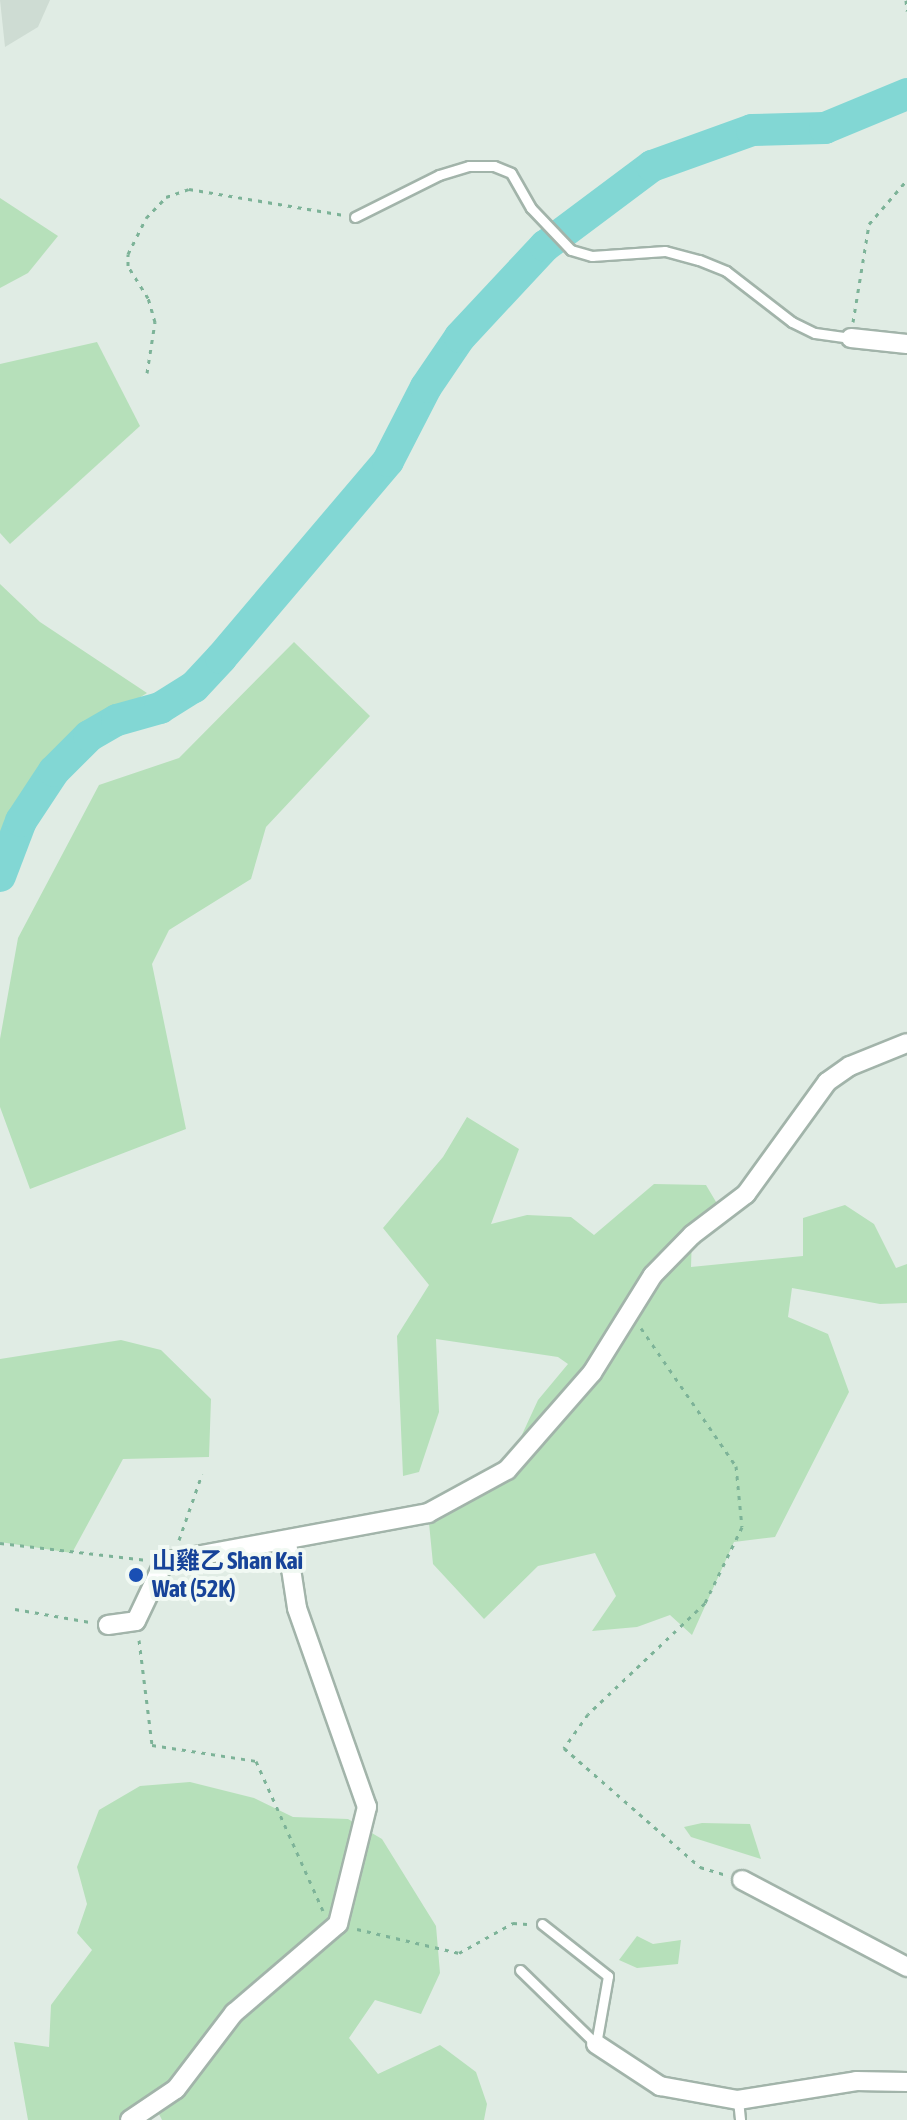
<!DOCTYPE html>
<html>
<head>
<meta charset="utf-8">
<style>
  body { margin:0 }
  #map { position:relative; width:907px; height:2120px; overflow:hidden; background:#e0ece4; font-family:"Asap Condensed","Noto Sans SC",sans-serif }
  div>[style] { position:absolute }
  .built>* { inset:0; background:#cedcd3 }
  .green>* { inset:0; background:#b6e0ba }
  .river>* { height:32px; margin:-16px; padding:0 16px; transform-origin:16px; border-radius:16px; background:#82d7d4 }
  .path>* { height:3px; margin-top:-1.5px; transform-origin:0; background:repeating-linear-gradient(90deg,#7db398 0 4px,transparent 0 10px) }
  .roads { filter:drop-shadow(2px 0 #a2b4aa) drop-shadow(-2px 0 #a2b4aa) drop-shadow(0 2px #a2b4aa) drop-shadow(0 -2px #a2b4aa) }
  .service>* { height:9px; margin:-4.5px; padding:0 4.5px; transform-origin:4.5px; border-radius:4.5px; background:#fff }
  .minor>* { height:18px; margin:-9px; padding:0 9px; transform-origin:9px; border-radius:9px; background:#fff }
  .dots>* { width:22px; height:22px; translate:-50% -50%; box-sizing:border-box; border:4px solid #f1f9f3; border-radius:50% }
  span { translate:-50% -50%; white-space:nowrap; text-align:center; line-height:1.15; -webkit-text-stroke:8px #f1f9f3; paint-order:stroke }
  .transit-label { font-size:24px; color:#164399; font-weight:700 }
  .left { translate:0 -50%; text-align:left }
</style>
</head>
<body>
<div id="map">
  <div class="built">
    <i style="clip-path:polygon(0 0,50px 0,38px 27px,5px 47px)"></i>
  </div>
  <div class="green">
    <i style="clip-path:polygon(0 198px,58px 236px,28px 273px,0 288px)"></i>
    <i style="clip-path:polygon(97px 342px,140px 426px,10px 544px,0 533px,0 364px)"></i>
    <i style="clip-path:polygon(0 584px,40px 622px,147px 693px,54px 751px,0 863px)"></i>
    <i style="clip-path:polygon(294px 642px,370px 716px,266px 827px,251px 879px,169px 930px,152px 964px,186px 1129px,30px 1189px,0 1107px,0 1039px,18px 938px,99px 785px,179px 758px)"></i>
    <i style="clip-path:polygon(467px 1117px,519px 1149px,491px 1224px,527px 1215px,571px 1217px,594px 1235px,654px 1184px,706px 1185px,722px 1212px,692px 1235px,691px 1267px,803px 1256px,803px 1218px,845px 1205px,874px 1224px,896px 1268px,907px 1264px,907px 1303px,880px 1304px,792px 1288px,788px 1317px,828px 1334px,849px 1392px,775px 1537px,734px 1542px,692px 1635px,670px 1615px,637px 1627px,592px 1631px,616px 1596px,595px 1553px,538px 1566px,484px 1619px,433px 1564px,428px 1513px,514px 1452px,538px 1400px,568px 1364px,558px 1357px,436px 1339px,439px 1412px,419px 1472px,403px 1476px,397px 1336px,429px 1285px,383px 1228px,443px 1157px)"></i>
    <i style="clip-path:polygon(121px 1340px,161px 1350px,211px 1399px,209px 1457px,123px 1459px,72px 1553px,0 1542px,0 1359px)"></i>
    <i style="clip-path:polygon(190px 1782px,254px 1798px,293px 1817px,348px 1819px,382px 1839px,436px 1926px,440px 1973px,421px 2014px,375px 2000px,349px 2038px,378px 2074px,440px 2045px,476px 2072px,487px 2104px,484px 2120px,162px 2120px,158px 2112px,144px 2120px,28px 2120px,14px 2042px,49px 2047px,51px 2005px,92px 1950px,77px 1933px,87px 1904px,77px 1867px,99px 1810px,140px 1786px)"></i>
    <i style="clip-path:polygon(702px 1823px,750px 1824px,761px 1859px,691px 1837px,684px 1827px)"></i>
    <i style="clip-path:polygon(637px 1936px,653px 1944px,681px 1940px,678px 1964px,637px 1968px,619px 1960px)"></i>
  </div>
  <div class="river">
    <i style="left:0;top:876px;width:59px;rotate:-69.1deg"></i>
    <i style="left:21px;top:821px;width:60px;rotate:-56.6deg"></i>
    <i style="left:54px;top:771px;width:49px;rotate:-45deg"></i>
    <i style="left:89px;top:736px;width:32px;rotate:-30deg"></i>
    <i style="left:117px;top:720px;width:45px;rotate:-15.6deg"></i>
    <i style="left:160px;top:708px;width:40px;rotate:-32deg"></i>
    <i style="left:194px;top:687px;width:40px;rotate:-47deg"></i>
    <i style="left:221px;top:658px;width:258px;rotate:-49.7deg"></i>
    <i style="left:388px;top:461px;width:83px;rotate:-62.8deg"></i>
    <i style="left:426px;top:387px;width:60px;rotate:-55.8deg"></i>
    <i style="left:460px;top:337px;width:125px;rotate:-47deg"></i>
    <i style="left:545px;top:246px;width:134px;rotate:-36.8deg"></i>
    <i style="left:652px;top:166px;width:106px;rotate:-19.8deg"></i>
    <i style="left:752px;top:130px;width:73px;rotate:-1.6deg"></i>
    <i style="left:825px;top:128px;width:89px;rotate:-22.5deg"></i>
  </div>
  <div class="path">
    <i style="left:906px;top:0;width:11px;rotate:85deg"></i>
    <i style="left:853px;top:322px;width:99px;rotate:-80.7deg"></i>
    <i style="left:869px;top:224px;width:58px;rotate:-49.2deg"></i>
    <i style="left:147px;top:373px;width:52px;rotate:-81.1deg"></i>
    <i style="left:155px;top:322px;width:25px;rotate:-106deg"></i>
    <i style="left:148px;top:298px;width:38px;rotate:-122deg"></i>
    <i style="left:128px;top:266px;width:12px;rotate:-90deg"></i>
    <i style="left:128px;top:254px;width:40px;rotate:-63.4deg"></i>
    <i style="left:146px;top:218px;width:29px;rotate:-46deg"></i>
    <i style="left:166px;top:197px;width:24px;rotate:-19deg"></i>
    <i style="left:189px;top:189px;width:157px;rotate:9.5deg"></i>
    <i style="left:641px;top:1328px;width:168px;rotate:55.5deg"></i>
    <i style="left:736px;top:1466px;width:61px;rotate:84.4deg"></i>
    <i style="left:742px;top:1527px;width:85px;rotate:116deg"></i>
    <i style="left:705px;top:1603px;width:161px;rotate:136.5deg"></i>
    <i style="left:588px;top:1714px;width:42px;rotate:125.2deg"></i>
    <i style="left:564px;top:1748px;width:181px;rotate:41.2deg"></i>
    <i style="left:700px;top:1867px;width:28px;rotate:17deg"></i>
    <i style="left:179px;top:1540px;width:70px;rotate:-70.8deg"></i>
    <i style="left:0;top:1543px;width:148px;rotate:6.6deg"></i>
    <i style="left:15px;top:1609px;width:76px;rotate:9.8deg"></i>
    <i style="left:139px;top:1640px;width:106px;rotate:82.9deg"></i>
    <i style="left:152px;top:1745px;width:105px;rotate:8.7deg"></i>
    <i style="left:256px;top:1761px;width:164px;rotate:65.9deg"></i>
    <i style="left:357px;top:1929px;width:105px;rotate:13.2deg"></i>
    <i style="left:459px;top:1953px;width:62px;rotate:-29.1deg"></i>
    <i style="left:513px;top:1923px;width:14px;rotate:4deg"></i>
  </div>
  <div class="roads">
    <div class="service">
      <i style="left:355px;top:217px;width:94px;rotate:-26.6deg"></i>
      <i style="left:439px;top:175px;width:31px;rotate:-17deg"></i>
      <i style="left:469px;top:166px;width:25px"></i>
      <i style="left:494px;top:166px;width:18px;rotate:22deg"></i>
      <i style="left:511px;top:173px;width:40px;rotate:60.3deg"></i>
      <i style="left:531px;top:208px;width:58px;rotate:46.4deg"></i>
      <i style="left:571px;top:250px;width:22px;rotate:16deg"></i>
      <i style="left:592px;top:256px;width:73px;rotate:-3.9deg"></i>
      <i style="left:665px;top:251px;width:35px;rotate:15deg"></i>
      <i style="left:699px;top:260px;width:29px;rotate:22deg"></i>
      <i style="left:726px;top:271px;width:83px;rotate:37.7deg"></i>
      <i style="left:792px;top:322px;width:25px;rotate:26deg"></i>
      <i style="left:815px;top:333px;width:36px;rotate:8deg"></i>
      <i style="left:542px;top:1924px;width:84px;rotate:38.2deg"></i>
      <i style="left:608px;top:1976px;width:69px;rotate:100deg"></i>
      <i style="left:520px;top:1970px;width:106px;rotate:44.2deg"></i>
      <i style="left:738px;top:2100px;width:20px;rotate:84deg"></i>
    </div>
    <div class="minor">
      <i style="left:851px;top:338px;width:56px;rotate:6.1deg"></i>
      <i style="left:108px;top:1625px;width:28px;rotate:-8deg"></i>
      <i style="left:136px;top:1621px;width:65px;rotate:-64.6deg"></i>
      <i style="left:164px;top:1562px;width:269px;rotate:-10.5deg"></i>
      <i style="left:428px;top:1513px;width:90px;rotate:-28.6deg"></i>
      <i style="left:507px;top:1470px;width:129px;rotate:-48.8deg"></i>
      <i style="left:592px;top:1373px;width:115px;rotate:-58.1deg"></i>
      <i style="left:653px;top:1275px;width:56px;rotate:-45.7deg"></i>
      <i style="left:692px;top:1235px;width:68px;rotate:-37.2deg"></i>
      <i style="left:746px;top:1194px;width:138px;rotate:-54.1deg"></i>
      <i style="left:827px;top:1082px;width:28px;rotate:-35deg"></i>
      <i style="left:850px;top:1066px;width:61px;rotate:-22deg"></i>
      <i style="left:742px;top:1880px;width:187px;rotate:27.8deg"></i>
      <i style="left:596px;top:2044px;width:77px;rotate:33.3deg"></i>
      <i style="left:660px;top:2086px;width:79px;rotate:10.2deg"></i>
      <i style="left:738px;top:2100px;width:120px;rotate:-9.1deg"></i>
      <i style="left:856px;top:2081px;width:51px;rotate:1.1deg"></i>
      <i style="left:130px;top:2120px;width:55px;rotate:-34deg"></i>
      <i style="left:176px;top:2089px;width:96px;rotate:-52.7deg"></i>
      <i style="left:234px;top:2013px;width:137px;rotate:-40.6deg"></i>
      <i style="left:338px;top:1924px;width:121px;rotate:-76.1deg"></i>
      <i style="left:367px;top:1807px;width:211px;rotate:-109.4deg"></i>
      <i style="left:297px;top:1608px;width:66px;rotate:-98.7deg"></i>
    </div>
  </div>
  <div class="dots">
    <i style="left:136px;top:1575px;background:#1a4fb4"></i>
  </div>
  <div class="transit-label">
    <span class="left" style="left:152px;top:1575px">山雞乙 Shan Kai<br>Wat (52K)</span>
  </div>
</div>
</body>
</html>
